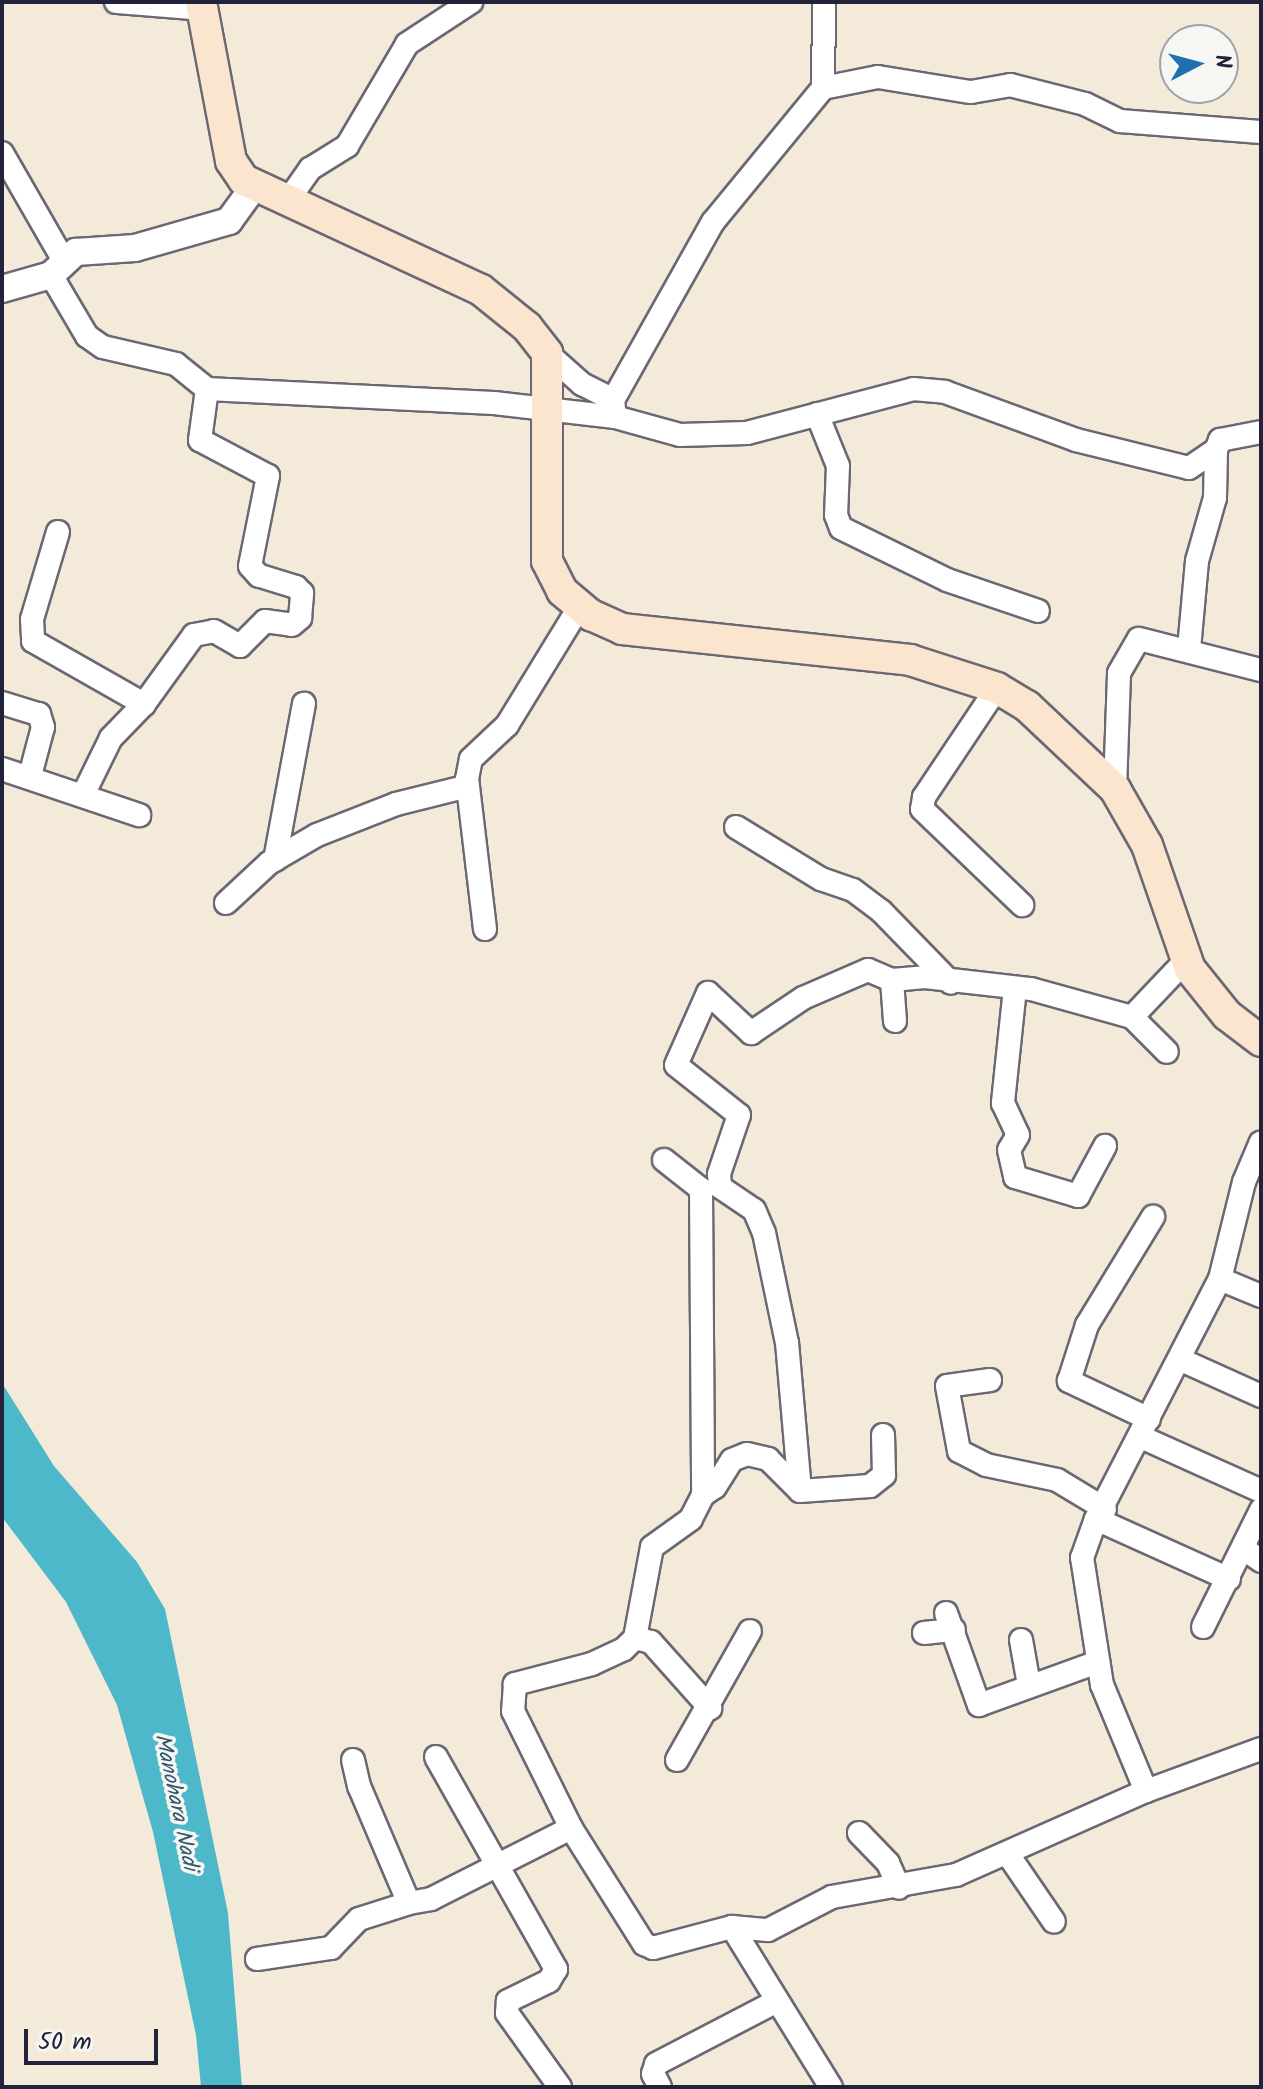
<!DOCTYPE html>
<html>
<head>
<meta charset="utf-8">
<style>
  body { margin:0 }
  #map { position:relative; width:1263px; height:2089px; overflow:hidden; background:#f3eada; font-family:Kalam,sans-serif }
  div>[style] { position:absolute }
  .water>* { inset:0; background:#4db8ca }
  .roads { filter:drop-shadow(2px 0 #6b6873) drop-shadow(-2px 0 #6b6873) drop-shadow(0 2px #6b6873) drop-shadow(0 -2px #6b6873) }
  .minor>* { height:22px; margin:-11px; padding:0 11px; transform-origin:11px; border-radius:11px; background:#fff }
  .tertiary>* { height:26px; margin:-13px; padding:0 13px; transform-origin:13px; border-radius:13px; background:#fff }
  .secondary>* { height:30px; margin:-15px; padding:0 15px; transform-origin:15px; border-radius:15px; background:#fce5cf }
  span { translate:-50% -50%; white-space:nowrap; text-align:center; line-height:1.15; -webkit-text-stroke:7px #f6f6f2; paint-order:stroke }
  .water-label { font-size:22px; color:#31566d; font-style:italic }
  .frame { position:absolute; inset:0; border:4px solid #22223b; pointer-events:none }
  .north { position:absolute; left:1159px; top:24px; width:80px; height:80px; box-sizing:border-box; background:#f6f6f2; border:2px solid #a1a1a9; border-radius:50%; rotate:84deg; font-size:22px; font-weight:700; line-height:32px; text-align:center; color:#22223b }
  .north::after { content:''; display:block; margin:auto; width:28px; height:36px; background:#1f6fb2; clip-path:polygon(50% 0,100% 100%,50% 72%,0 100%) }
  .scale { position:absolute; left:24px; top:2029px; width:134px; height:36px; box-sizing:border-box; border:4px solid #22223b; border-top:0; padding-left:10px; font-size:24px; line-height:28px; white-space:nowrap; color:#22223b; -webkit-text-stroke:6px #f6f6f2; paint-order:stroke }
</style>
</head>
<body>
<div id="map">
  <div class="water">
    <i style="clip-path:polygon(2px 1383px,54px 1466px,137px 1562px,165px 1609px,228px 1913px,242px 2087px,201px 2087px,196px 2035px,153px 1832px,117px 1705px,66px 1602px,2px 1517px)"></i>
  </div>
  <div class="roads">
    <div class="minor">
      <i style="left:116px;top:2px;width:87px;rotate:4.6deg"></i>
      <i style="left:823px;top:88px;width:86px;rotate:-89.3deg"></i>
      <i style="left:2px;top:153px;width:125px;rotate:60.1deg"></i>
      <i style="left:289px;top:199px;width:37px;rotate:-55deg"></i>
      <i style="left:310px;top:169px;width:44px;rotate:-31.9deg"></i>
      <i style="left:347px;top:146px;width:118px;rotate:-59.5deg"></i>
      <i style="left:407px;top:44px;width:77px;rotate:-33.3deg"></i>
      <i style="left:51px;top:275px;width:71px;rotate:59.5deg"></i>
      <i style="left:87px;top:336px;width:19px;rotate:35deg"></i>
      <i style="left:103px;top:347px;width:75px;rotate:13.1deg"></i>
      <i style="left:176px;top:364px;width:40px;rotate:39deg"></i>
      <i style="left:207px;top:389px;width:287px;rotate:2.8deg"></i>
      <i style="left:494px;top:403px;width:122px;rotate:6.6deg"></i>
      <i style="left:547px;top:353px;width:47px;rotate:41.5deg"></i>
      <i style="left:582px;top:384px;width:35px;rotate:27deg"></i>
      <i style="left:613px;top:400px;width:17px;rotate:83deg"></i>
      <i style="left:615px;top:417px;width:67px;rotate:15.5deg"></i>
      <i style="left:680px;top:435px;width:67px;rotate:-1.7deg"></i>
      <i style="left:747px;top:433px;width:172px;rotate:-14.8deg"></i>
      <i style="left:913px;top:389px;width:32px;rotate:5deg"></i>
      <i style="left:945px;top:392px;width:140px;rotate:20.1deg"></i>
      <i style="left:1076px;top:440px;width:116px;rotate:13.9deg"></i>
      <i style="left:1189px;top:468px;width:32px;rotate:-34deg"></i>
      <i style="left:1216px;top:450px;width:11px;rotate:-68deg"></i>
      <i style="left:1220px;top:440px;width:42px;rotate:-11deg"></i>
      <i style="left:613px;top:400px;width:204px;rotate:-60.7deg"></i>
      <i style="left:713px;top:222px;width:173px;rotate:-50.6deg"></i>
      <i style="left:823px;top:88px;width:56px;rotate:-11.3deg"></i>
      <i style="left:878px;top:77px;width:94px;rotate:9.2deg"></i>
      <i style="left:971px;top:92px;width:40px;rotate:-10deg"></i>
      <i style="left:1010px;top:85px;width:77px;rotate:14.2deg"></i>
      <i style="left:1085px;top:104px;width:39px;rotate:26deg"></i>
      <i style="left:1120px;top:121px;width:141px;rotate:4.5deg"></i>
      <i style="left:817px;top:414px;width:56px;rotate:68deg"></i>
      <i style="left:838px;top:466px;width:49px;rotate:92.3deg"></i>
      <i style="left:836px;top:515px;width:14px;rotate:69deg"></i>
      <i style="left:841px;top:528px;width:118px;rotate:26.1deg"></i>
      <i style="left:947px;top:580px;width:96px;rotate:18.8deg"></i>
      <i style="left:58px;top:532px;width:91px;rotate:106.6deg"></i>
      <i style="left:32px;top:619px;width:22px;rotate:87deg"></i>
      <i style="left:33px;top:641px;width:128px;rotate:29.6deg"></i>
      <i style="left:1189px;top:649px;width:88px;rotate:-84.8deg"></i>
      <i style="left:1197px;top:561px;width:66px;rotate:-74.1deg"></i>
      <i style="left:1215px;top:498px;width:48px;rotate:-88.8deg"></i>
      <i style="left:997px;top:688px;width:131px;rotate:123.8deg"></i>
      <i style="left:924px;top:797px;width:12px;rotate:99deg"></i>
      <i style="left:922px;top:809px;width:139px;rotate:43.8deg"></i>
      <i style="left:2px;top:703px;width:39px;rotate:17deg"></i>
      <i style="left:39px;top:714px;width:14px;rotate:73deg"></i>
      <i style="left:43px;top:727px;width:51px;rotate:104.9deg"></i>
      <i style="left:2px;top:769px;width:145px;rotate:18.6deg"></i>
      <i style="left:1115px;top:789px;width:116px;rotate:-88deg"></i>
      <i style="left:1119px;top:673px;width:39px;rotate:-60deg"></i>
      <i style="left:1139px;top:639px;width:126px;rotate:14.3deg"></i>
      <i style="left:84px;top:793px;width:61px;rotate:-63.9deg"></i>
      <i style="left:111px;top:738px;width:47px;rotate:-45.9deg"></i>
      <i style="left:144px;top:704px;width:85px;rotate:-54.1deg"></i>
      <i style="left:194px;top:635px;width:20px;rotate:-11deg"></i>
      <i style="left:214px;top:631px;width:30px;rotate:30deg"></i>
      <i style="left:240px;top:646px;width:35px;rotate:-45deg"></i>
      <i style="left:265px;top:621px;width:27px;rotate:8deg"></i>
      <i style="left:292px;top:625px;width:11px;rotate:-41deg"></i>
      <i style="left:300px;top:618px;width:25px;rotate:-85deg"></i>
      <i style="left:302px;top:593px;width:8px;rotate:-135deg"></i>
      <i style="left:296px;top:587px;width:39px;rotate:-163deg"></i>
      <i style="left:259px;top:576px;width:13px;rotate:-132deg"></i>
      <i style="left:250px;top:566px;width:92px;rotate:-78.7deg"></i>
      <i style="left:268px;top:476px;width:77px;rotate:-152.1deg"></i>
      <i style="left:200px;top:440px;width:51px;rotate:-82.2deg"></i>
      <i style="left:736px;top:827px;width:100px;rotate:31.5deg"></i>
      <i style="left:821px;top:879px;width:34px;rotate:19deg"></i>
      <i style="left:853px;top:890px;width:35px;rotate:37deg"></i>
      <i style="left:881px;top:911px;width:100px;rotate:45.8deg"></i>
      <i style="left:275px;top:860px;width:159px;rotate:-79.5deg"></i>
      <i style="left:226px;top:903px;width:59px;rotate:-42.9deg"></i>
      <i style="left:269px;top:863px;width:56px;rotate:-30.3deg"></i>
      <i style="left:317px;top:835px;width:85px;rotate:-21.4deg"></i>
      <i style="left:396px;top:804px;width:74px;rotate:-14deg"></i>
      <i style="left:485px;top:929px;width:151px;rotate:-96.8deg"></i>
      <i style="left:467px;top:779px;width:20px;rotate:-79deg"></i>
      <i style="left:471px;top:759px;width:50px;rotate:-43.4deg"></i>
      <i style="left:507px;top:725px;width:140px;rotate:-58.5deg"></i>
      <i style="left:1015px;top:988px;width:116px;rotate:96deg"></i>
      <i style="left:1003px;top:1103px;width:35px;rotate:65deg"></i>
      <i style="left:1018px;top:1135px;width:17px;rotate:121deg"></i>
      <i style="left:1009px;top:1150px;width:28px;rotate:77deg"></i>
      <i style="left:1015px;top:1177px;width:66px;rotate:16.8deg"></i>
      <i style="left:1078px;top:1196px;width:57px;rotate:-61.6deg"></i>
      <i style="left:1132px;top:1017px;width:80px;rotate:-46.5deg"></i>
      <i style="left:895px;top:1021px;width:41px;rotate:-94.2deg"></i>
      <i style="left:892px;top:980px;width:33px;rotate:-5deg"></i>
      <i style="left:925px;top:977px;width:107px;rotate:6.5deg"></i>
      <i style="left:1031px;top:989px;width:105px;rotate:15.5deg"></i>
      <i style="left:1132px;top:1017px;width:49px;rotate:45deg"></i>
      <i style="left:664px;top:1160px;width:47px;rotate:38.1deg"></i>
      <i style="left:701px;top:1189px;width:306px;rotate:89.6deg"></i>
      <i style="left:703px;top:1495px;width:14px;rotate:-34deg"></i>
      <i style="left:715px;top:1487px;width:32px;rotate:-58deg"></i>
      <i style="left:732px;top:1460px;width:16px;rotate:-22deg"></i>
      <i style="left:747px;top:1454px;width:22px;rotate:13deg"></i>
      <i style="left:768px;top:1459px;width:45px;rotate:45deg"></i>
      <i style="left:800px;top:1491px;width:149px;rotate:-95deg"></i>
      <i style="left:787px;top:1343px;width:112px;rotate:-101.8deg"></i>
      <i style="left:764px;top:1233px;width:25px;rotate:-113deg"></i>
      <i style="left:754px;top:1210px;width:41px;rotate:-145.9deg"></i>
      <i style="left:720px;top:1187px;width:13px;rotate:-94deg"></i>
      <i style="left:719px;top:1174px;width:62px;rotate:-71.3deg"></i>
      <i style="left:739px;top:1115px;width:80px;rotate:-141.6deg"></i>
      <i style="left:676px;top:1065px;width:79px;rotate:-66deg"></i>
      <i style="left:708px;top:993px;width:59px;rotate:42.9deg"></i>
      <i style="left:751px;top:1033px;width:63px;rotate:-33.9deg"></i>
      <i style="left:803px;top:998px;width:71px;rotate:-23.3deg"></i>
      <i style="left:868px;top:970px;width:26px;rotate:23deg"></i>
      <i style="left:1220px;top:1279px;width:44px;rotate:22.5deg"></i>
      <i style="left:1179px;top:1359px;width:90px;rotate:24.3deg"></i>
      <i style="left:990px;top:1380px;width:43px;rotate:172.1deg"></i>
      <i style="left:947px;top:1386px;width:66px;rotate:79.5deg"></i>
      <i style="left:959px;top:1451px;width:30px;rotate:27deg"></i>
      <i style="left:986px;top:1465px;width:73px;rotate:11.9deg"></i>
      <i style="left:1057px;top:1480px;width:56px;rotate:31.1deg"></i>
      <i style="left:1149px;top:1419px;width:89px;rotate:-154.6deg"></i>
      <i style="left:1069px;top:1381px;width:59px;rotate:-72.2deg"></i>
      <i style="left:1087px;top:1325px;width:127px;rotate:-58.6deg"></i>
      <i style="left:1141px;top:1437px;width:132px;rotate:24.2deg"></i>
      <i style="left:800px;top:1491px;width:70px;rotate:-4.1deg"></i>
      <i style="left:870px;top:1486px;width:18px;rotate:-38deg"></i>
      <i style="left:884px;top:1475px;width:40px;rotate:-91.4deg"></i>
      <i style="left:703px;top:1495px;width:27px;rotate:117deg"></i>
      <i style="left:691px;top:1519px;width:48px;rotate:144.3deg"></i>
      <i style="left:652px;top:1547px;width:93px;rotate:100.6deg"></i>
      <i style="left:635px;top:1638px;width:16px;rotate:135deg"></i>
      <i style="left:624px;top:1649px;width:35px;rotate:155deg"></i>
      <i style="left:592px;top:1664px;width:80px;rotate:165.4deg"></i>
      <i style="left:515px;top:1684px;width:27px;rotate:94deg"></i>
      <i style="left:513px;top:1711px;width:131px;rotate:63.6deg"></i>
      <i style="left:571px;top:1828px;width:137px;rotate:57.8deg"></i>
      <i style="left:644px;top:1944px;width:10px;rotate:24deg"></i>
      <i style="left:653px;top:1948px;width:82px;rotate:-14.9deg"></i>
      <i style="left:732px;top:1927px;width:36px;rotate:5deg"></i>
      <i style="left:768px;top:1930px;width:72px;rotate:-27.3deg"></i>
      <i style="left:832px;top:1897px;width:126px;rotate:-10.1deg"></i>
      <i style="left:956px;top:1875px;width:208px;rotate:-23.9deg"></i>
      <i style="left:1146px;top:1791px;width:122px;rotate:-20.1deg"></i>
      <i style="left:1096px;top:1519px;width:146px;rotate:24.3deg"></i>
      <i style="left:1244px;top:1549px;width:21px;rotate:35deg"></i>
      <i style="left:946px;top:1613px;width:98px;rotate:70.3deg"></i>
      <i style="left:979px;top:1705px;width:127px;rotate:-19.9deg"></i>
      <i style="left:1203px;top:1627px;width:131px;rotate:-63.6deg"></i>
      <i style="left:924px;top:1633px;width:30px;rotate:-6deg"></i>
      <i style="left:635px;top:1638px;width:16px;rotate:14deg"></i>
      <i style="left:651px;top:1642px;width:89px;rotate:48.2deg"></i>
      <i style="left:1021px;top:1640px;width:46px;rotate:79.9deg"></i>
      <i style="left:436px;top:1757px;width:244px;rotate:60.5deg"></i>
      <i style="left:556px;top:1969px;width:14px;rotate:120deg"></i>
      <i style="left:549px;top:1981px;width:46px;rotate:154deg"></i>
      <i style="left:508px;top:2001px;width:12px;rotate:95deg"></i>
      <i style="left:507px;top:2013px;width:91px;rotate:54.4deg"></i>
      <i style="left:353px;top:1760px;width:27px;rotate:77deg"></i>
      <i style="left:359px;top:1786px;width:127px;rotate:66.9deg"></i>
      <i style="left:409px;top:1903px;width:22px;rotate:-10deg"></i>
      <i style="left:431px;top:1899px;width:157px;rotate:-26.9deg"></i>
      <i style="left:677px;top:1760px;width:148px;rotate:-60.5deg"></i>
      <i style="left:1146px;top:1791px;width:115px;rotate:-112.5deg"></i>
      <i style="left:1102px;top:1685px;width:129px;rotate:-98.9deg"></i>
      <i style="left:1082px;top:1558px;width:41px;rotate:-70.3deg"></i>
      <i style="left:1096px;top:1519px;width:270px;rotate:-62.7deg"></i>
      <i style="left:1220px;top:1279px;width:100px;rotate:-76.1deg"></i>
      <i style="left:1244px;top:1182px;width:43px;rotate:-67deg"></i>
      <i style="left:859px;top:1833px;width:42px;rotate:46deg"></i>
      <i style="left:888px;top:1863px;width:27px;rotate:66deg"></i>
      <i style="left:1007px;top:1853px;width:83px;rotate:55.7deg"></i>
      <i style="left:732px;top:1927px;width:188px;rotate:58.3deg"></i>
      <i style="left:257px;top:1959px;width:75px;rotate:-8.5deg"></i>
      <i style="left:331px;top:1948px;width:40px;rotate:-46deg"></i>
      <i style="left:359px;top:1919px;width:52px;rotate:-17.7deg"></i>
      <i style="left:660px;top:2087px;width:15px;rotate:-118deg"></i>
      <i style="left:653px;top:2074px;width:10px;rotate:-73deg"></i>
      <i style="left:656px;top:2064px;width:136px;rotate:-27.5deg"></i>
    </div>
    <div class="tertiary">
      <i style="left:2px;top:289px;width:51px;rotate:-15.9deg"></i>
      <i style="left:51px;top:275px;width:34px;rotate:-43deg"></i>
      <i style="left:76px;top:252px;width:59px;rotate:-3.9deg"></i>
      <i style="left:135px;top:248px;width:98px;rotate:-16deg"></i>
      <i style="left:229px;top:221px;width:41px;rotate:-54deg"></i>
    </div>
    <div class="secondary">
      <i style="left:201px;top:2px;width:162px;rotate:79.3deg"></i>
      <i style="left:231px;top:161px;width:23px;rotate:56deg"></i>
      <i style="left:244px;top:180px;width:261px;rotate:24.9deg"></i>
      <i style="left:481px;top:290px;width:59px;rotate:38.8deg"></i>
      <i style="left:527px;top:327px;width:33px;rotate:52deg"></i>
      <i style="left:547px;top:353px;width:208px;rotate:90deg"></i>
      <i style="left:547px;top:561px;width:34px;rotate:63deg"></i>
      <i style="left:562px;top:591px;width:38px;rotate:40deg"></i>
      <i style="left:591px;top:615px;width:34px;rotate:24deg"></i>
      <i style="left:622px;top:629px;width:290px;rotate:6.1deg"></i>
      <i style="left:910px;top:660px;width:91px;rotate:17.8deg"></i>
      <i style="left:997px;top:688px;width:35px;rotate:31deg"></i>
      <i style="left:1027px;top:706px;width:121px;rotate:43.3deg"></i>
      <i style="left:1115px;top:789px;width:64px;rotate:60.3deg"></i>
      <i style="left:1147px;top:845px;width:131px;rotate:70.9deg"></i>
      <i style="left:1190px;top:969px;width:59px;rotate:51.2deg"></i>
      <i style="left:1227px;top:1015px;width:43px;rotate:37.4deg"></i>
    </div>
  </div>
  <div class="water-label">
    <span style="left:175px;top:1802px;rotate:78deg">Manohara Nadi</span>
  </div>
  <div class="frame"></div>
  <div class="north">N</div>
  <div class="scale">50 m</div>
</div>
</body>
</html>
